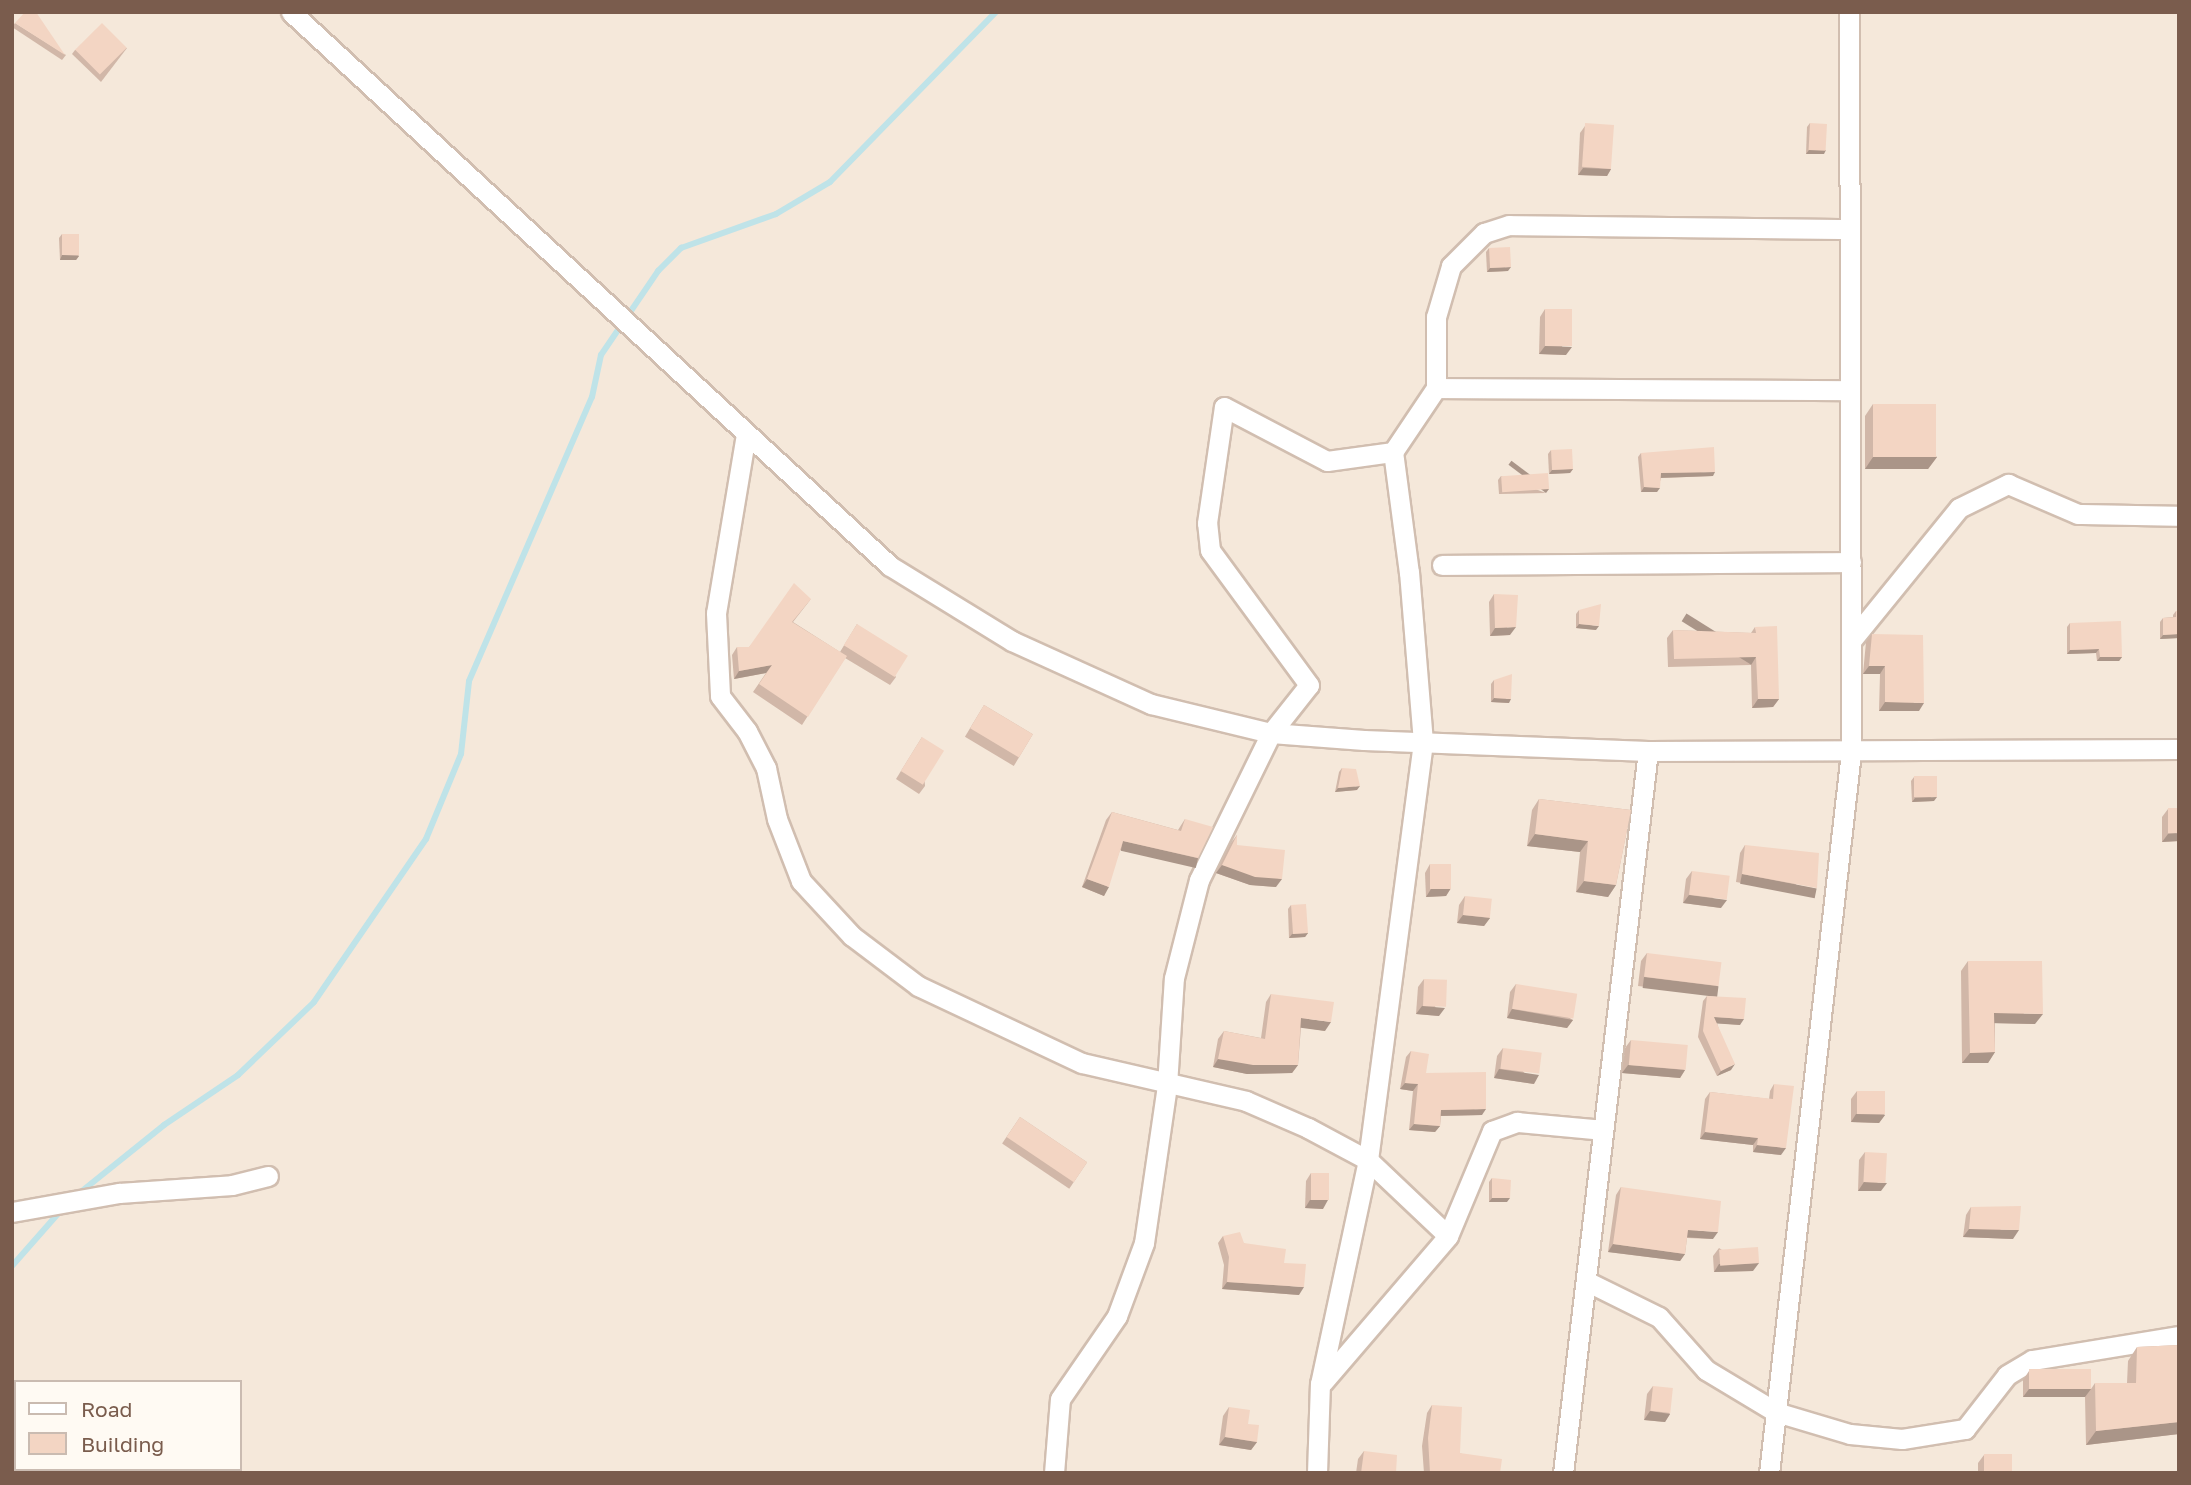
<!DOCTYPE html>
<html>
<head>
<meta charset="utf-8">
<style>
  body { margin:0 }
  #map { position:relative; width:2191px; height:1485px; overflow:hidden; background:#fdf6ec; font-family:"Golos Text",sans-serif }
  div>[style] { position:absolute }
  .residential>* { inset:0; background:#f5e8da }
  .stream>* { height:6px; margin:-3px; padding:0 3px; transform-origin:3px; border-radius:3px; background:#bfe3e8 }
  .roads { filter:drop-shadow(2px 0 #d1beb0) drop-shadow(-2px 0 #d1beb0) drop-shadow(0 2px #d1beb0) drop-shadow(0 -2px #d1beb0) }
  .street>* { height:19px; margin:-9.5px; padding:0 9.5px; transform-origin:9.5px; border-radius:9.5px; background:#fff }
  .wall>* { inset:0; background:#d1b7a8; transform-origin:0 0 }
  .shaded-wall>* { inset:0; background:#aa9588; transform-origin:0 0 }
  .building>* { inset:0; background:#f3d5c3; transform-origin:0 0 }
  span { translate:-50% -50%; white-space:nowrap; text-align:center; line-height:1.15; -webkit-text-stroke:6px #fffaf3; paint-order:stroke }
  .frame { position:absolute; inset:0; border:14px solid #7a5c4d; pointer-events:none }
  .legend { position:absolute; left:14px; top:1380px; width:228px; height:91px; box-sizing:border-box; background:#fffaf3; border:2px solid #cabbb1; margin:0; padding:9px 12px; list-style:none; font-size:21px; color:#7a5c4d }
  .legend li { display:flex; align-items:center; gap:14px; height:35px }
  .legend b { width:35px; border:2px solid #cabbb1 }
</style>
</head>
<body>
<div id="map">
  <div class="residential">
    <i style="clip-path:polygon(evenodd,12px 12px,2179px 12px,2179px 1473px,12px 1473px,12px 12px,16px 1382px,240px 1382px,240px 1469px,16px 1469px,16px 1382px)"></i>
  </div>
  <div class="stream">
    <i style="left:77px;top:1195px;width:112px;rotate:-38.8deg"></i>
    <i style="left:164px;top:1125px;width:89px;rotate:-34deg"></i>
    <i style="left:238px;top:1075px;width:105px;rotate:-43.8deg"></i>
    <i style="left:314px;top:1002px;width:198px;rotate:-55.5deg"></i>
    <i style="left:426px;top:839px;width:92px;rotate:-67.6deg"></i>
    <i style="left:461px;top:754px;width:73px;rotate:-83.7deg"></i>
    <i style="left:469px;top:681px;width:309px;rotate:-66.6deg"></i>
    <i style="left:592px;top:397px;width:43px;rotate:-77.9deg"></i>
    <i style="left:601px;top:355px;width:102px;rotate:-55.8deg"></i>
    <i style="left:658px;top:271px;width:33px;rotate:-45deg"></i>
    <i style="left:681px;top:248px;width:101px;rotate:-19.7deg"></i>
    <i style="left:776px;top:214px;width:63px;rotate:-30.7deg"></i>
    <i style="left:830px;top:182px;width:238px;rotate:-45.7deg"></i>
    <i style="left:12px;top:1266px;width:76px;rotate:-48.7deg"></i>
  </div>
  <div class="roads">
    <div class="street">
      <i style="left:291px;top:12px;width:816px;rotate:42.76deg"></i>
      <i style="left:890px;top:566px;width:143px;rotate:31.6deg"></i>
      <i style="left:1012px;top:641px;width:153px;rotate:24.4deg"></i>
      <i style="left:1151px;top:704px;width:123px;rotate:13.6deg"></i>
      <i style="left:1271px;top:733px;width:93px;rotate:4.3deg"></i>
      <i style="left:1364px;top:740px;width:284px;rotate:2.2deg"></i>
      <i style="left:1648px;top:751px;width:531px;rotate:-0.22deg"></i>
      <i style="left:1436px;top:388px;width:414px;rotate:0.3deg"></i>
      <i style="left:746px;top:434px;width:181px;rotate:99.5deg"></i>
      <i style="left:716px;top:613px;width:83px;rotate:87.2deg"></i>
      <i style="left:720px;top:696px;width:44px;rotate:52.4deg"></i>
      <i style="left:747px;top:731px;width:42px;rotate:62.8deg"></i>
      <i style="left:766px;top:768px;width:52px;rotate:77.8deg"></i>
      <i style="left:777px;top:819px;width:66px;rotate:68.8deg"></i>
      <i style="left:801px;top:881px;width:75px;rotate:47.2deg"></i>
      <i style="left:852px;top:936px;width:83px;rotate:37.1deg"></i>
      <i style="left:918px;top:986px;width:181px;rotate:25.2deg"></i>
      <i style="left:1082px;top:1063px;width:168px;rotate:13deg"></i>
      <i style="left:1246px;top:1101px;width:68px;rotate:23.5deg"></i>
      <i style="left:1308px;top:1128px;width:68px;rotate:28.1deg"></i>
      <i style="left:1368px;top:1160px;width:110px;rotate:43.5deg"></i>
      <i style="left:1442px;top:565px;width:409px;rotate:-0.4deg"></i>
      <i style="left:1851px;top:641px;width:171px;rotate:-50.9deg"></i>
      <i style="left:1959px;top:508px;width:55px;rotate:-26.1deg"></i>
      <i style="left:2008px;top:484px;width:76px;rotate:23.2deg"></i>
      <i style="left:2078px;top:514px;width:101px;rotate:1.1deg"></i>
      <i style="left:12px;top:1212px;width:109px;rotate:-10.1deg"></i>
      <i style="left:119px;top:1193px;width:113px;rotate:-4deg"></i>
      <i style="left:232px;top:1185px;width:37px;rotate:-14deg"></i>
      <i style="left:1586px;top:1281px;width:81px;rotate:26.3deg"></i>
      <i style="left:1659px;top:1317px;width:71px;rotate:48.4deg"></i>
      <i style="left:1706px;top:1370px;width:82px;rotate:31deg"></i>
      <i style="left:1776px;top:1412px;width:77px;rotate:16.6deg"></i>
      <i style="left:1850px;top:1434px;width:52px;rotate:5.5deg"></i>
      <i style="left:1902px;top:1439px;width:64px;rotate:-9deg"></i>
      <i style="left:1965px;top:1429px;width:68px;rotate:-52.1deg"></i>
      <i style="left:2007px;top:1375px;width:29px;rotate:-31deg"></i>
      <i style="left:2032px;top:1360px;width:149px;rotate:-9.3deg"></i>
      <i style="left:1323px;top:1382px;width:192px;rotate:-49.4deg"></i>
      <i style="left:1448px;top:1236px;width:114px;rotate:-67.3deg"></i>
      <i style="left:1492px;top:1131px;width:27px;rotate:-20deg"></i>
      <i style="left:1517px;top:1122px;width:86px;rotate:5.3deg"></i>
      <i style="left:1054px;top:1473px;width:74px;rotate:-85.4deg"></i>
      <i style="left:1060px;top:1399px;width:101px;rotate:-55.5deg"></i>
      <i style="left:1117px;top:1316px;width:78px;rotate:-69.7deg"></i>
      <i style="left:1144px;top:1243px;width:160px;rotate:-81.7deg"></i>
      <i style="left:1167px;top:1085px;width:107px;rotate:-86.3deg"></i>
      <i style="left:1174px;top:978px;width:101px;rotate:-75.7deg"></i>
      <i style="left:1199px;top:880px;width:164px;rotate:-63.9deg"></i>
      <i style="left:1271px;top:733px;width:61px;rotate:-51.6deg"></i>
      <i style="left:1309px;top:685px;width:167px;rotate:-126.3deg"></i>
      <i style="left:1210px;top:550px;width:27px;rotate:-96deg"></i>
      <i style="left:1207px;top:523px;width:117px;rotate:-81.7deg"></i>
      <i style="left:1224px;top:407px;width:116px;rotate:27.7deg"></i>
      <i style="left:1327px;top:461px;width:67px;rotate:-7.8deg"></i>
      <i style="left:1317px;top:1473px;width:89px;rotate:-88.1deg"></i>
      <i style="left:1320px;top:1384px;width:229px;rotate:-77.9deg"></i>
      <i style="left:1368px;top:1160px;width:422px;rotate:-82.5deg"></i>
      <i style="left:1423px;top:742px;width:170px;rotate:-94.7deg"></i>
      <i style="left:1409px;top:573px;width:122px;rotate:-97.5deg"></i>
      <i style="left:1393px;top:452px;width:77px;rotate:-56.1deg"></i>
      <i style="left:1436px;top:388px;width:71px;rotate:-90deg"></i>
      <i style="left:1436px;top:317px;width:53px;rotate:-73.6deg"></i>
      <i style="left:1451px;top:266px;width:47px;rotate:-45deg"></i>
      <i style="left:1484px;top:233px;width:26px;rotate:-18deg"></i>
      <i style="left:1509px;top:225px;width:341px;rotate:0.7deg"></i>
      <i style="left:1563px;top:1473px;width:727px;rotate:-83.29deg"></i>
      <i style="left:1769px;top:1473px;width:726px;rotate:-83.51deg"></i>
      <i style="left:1851px;top:752px;width:740px;rotate:-90.15deg"></i>
    </div>
  </div>
  <div class="wall">
    <i style="clip-path:polygon(15px 23px,66px 55px,62px 60px,12px 27px)"></i>
    <i style="clip-path:polygon(127px 48px,101px 82px,72px 54px,75px 50px)"></i>
    <i style="clip-path:polygon(1810px 123px,1824px 154px,1806px 154px,1807px 127px)"></i>
    <i style="clip-path:polygon(1585px 126px,1611px 169px,1607px 176px,1578px 175px,1580px 133px)"></i>
    <i style="clip-path:polygon(62px 234px,79px 256px,76px 260px,60px 260px,59px 238px)"></i>
    <i style="clip-path:polygon(1489px 248px,1508px 271px,1487px 272px,1486px 252px)"></i>
    <i style="clip-path:polygon(1545px 309px,1566px 355px,1539px 354px,1540px 317px)"></i>
    <i style="clip-path:polygon(1873px 404px,1937px 457px,1928px 469px,1865px 469px,1865px 416px)"></i>
    <i style="clip-path:polygon(1551px 450px,1573px 469px,1570px 473px,1549px 474px,1548px 454px)"></i>
    <i style="clip-path:polygon(1641px 453px,1713px 476px,1661px 478px,1657px 492px,1641px 492px,1638px 457px)"></i>
    <i style="clip-path:polygon(1501px 476px,1546px 493px,1499px 494px,1498px 480px)"></i>
    <i style="clip-path:polygon(1494px 594px,1510px 635px,1490px 636px,1489px 602px)"></i>
    <i style="clip-path:polygon(811px 599px,793px 622px,840px 652px,857px 624px,896px 677px,890px 685px,845px 658px,802px 725px,753px 692px,766px 673px,734px 679px,732px 655px,737px 647px,749px 647px)"></i>
    <i style="clip-path:polygon(1579px 610px,1596px 630px,1576px 628px,1576px 614px)"></i>
    <i style="clip-path:polygon(2176px 611px,2179px 611px,2179px 638px,2160px 639px,2160px 622px,2163px 618px,2173px 617px,2173px 615px)"></i>
    <i style="clip-path:polygon(2070px 623px,2122px 657px,2119px 661px,2097px 661px,2096px 653px,2067px 654px,2067px 627px)"></i>
    <i style="clip-path:polygon(1755px 627px,1779px 699px,1773px 707px,1752px 708px,1751px 665px,1668px 667px,1667px 638px,1673px 630px,1751px 633px)"></i>
    <i style="clip-path:polygon(1872px 634px,1919px 711px,1879px 711px,1880px 674px,1863px 674px,1866px 642px)"></i>
    <i style="clip-path:polygon(1494px 680px,1509px 703px,1491px 702px,1491px 684px)"></i>
    <i style="left:984px;top:705px;width:57px;height:37px;rotate:31deg"></i>
    <i style="clip-path:polygon(922px 737px,925px 786px,919px 794px,896px 779px)"></i>
    <i style="clip-path:polygon(1342px 768px,1357px 790px,1335px 792px,1339px 772px)"></i>
    <i style="clip-path:polygon(1914px 777px,1934px 801px,1912px 802px,1911px 781px)"></i>
    <i style="clip-path:polygon(1539px 799px,1631px 810px,1616px 885px,1608px 897px,1576px 892px,1580px 852px,1527px 846px,1532px 810px)"></i>
    <i style="clip-path:polygon(2168px 809px,2179px 841px,2162px 842px,2162px 817px)"></i>
    <i style="clip-path:polygon(1112px 812px,1178px 830px,1185px 819px,1198px 858px,1192px 866px,1120px 850px,1104px 896px,1082px 887px,1106px 820px)"></i>
    <i style="clip-path:polygon(1237px 835px,1237px 845px,1276px 887px,1250px 885px,1216px 873px,1231px 843px)"></i>
    <i style="clip-path:polygon(1745px 845px,1811px 896px,1736px 882px,1740px 853px)"></i>
    <i style="clip-path:polygon(1430px 864px,1451px 888px,1446px 896px,1426px 897px,1425px 873px)"></i>
    <i style="clip-path:polygon(1692px 871px,1721px 908px,1683px 903px,1686px 879px)"></i>
    <i style="clip-path:polygon(1465px 896px,1490px 918px,1484px 926px,1457px 923px,1459px 905px)"></i>
    <i style="clip-path:polygon(1291px 905px,1308px 933px,1305px 937px,1289px 938px,1288px 909px)"></i>
    <i style="clip-path:polygon(1647px 953px,1718px 986px,1712px 995px,1638px 986px,1641px 961px)"></i>
    <i style="clip-path:polygon(1968px 961px,2035px 1024px,1995px 1023px,1995px 1052px,1988px 1063px,1962px 1063px,1961px 971px)"></i>
    <i style="clip-path:polygon(1424px 979px,1439px 1016px,1416px 1014px,1418px 987px)"></i>
    <i style="clip-path:polygon(1516px 984px,1573px 1020px,1567px 1028px,1507px 1018px,1510px 992px)"></i>
    <i style="clip-path:polygon(1271px 994px,1325px 1031px,1301px 1027px,1298px 1065px,1292px 1073px,1247px 1074px,1213px 1067px,1218px 1039px,1224px 1031px,1261px 1038px,1266px 1002px)"></i>
    <i style="clip-path:polygon(1707px 996px,1740px 1025px,1717px 1023px,1731px 1070px,1717px 1076px,1698px 1037px,1703px 1001px)"></i>
    <i style="clip-path:polygon(1631px 1040px,1685px 1070px,1680px 1078px,1622px 1073px,1625px 1048px)"></i>
    <i style="clip-path:polygon(1503px 1048px,1534px 1084px,1494px 1078px,1497px 1056px)"></i>
    <i style="clip-path:polygon(1411px 1051px,1426px 1073px,1482px 1115px,1441px 1116px,1440px 1126px,1435px 1132px,1409px 1130px,1413px 1091px,1400px 1089px,1406px 1057px)"></i>
    <i style="clip-path:polygon(1774px 1084px,1781px 1155px,1753px 1152px,1753px 1145px,1700px 1139px,1705px 1099px,1710px 1092px,1769px 1099px,1770px 1091px)"></i>
    <i style="clip-path:polygon(1857px 1091px,1885px 1115px,1879px 1123px,1851px 1122px,1851px 1099px)"></i>
    <i style="left:1020px;top:1117px;width:81px;height:32px;rotate:34deg"></i>
    <i style="clip-path:polygon(1865px 1152px,1881px 1191px,1858px 1191px,1859px 1160px)"></i>
    <i style="clip-path:polygon(1311px 1173px,1323px 1209px,1305px 1208px,1306px 1181px)"></i>
    <i style="clip-path:polygon(1492px 1178px,1507px 1202px,1489px 1202px,1489px 1182px)"></i>
    <i style="clip-path:polygon(1621px 1187px,1713px 1239px,1687px 1238px,1685px 1254px,1680px 1261px,1608px 1252px,1616px 1195px)"></i>
    <i style="clip-path:polygon(1971px 1207px,2013px 1239px,1963px 1237px,1966px 1215px)"></i>
    <i style="clip-path:polygon(1223px 1236px,1244px 1243px,1299px 1295px,1222px 1289px,1224px 1265px,1218px 1243px)"></i>
    <i style="clip-path:polygon(1719px 1248px,1753px 1271px,1714px 1272px,1713px 1256px)"></i>
    <i style="clip-path:polygon(2179px 1345px,2179px 1434px,2086px 1445px,2085px 1397px,2023px 1397px,2023px 1380px,2029px 1371px,2091px 1389px,2095px 1383px,2127px 1383px,2128px 1361px,2137px 1347px)"></i>
    <i style="clip-path:polygon(1653px 1386px,1670px 1414px,1665px 1422px,1644px 1420px,1647px 1394px)"></i>
    <i style="clip-path:polygon(1432px 1405px,1460px 1453px,1500px 1473px,1424px 1473px,1422px 1446px,1427px 1413px)"></i>
    <i style="clip-path:polygon(1229px 1407px,1248px 1424px,1257px 1442px,1251px 1450px,1219px 1445px,1223px 1416px)"></i>
    <i style="clip-path:polygon(1364px 1451px,1396px 1473px,1356px 1473px,1358px 1459px)"></i>
    <i style="clip-path:polygon(1984px 1455px,2012px 1473px,1978px 1473px,1978px 1463px)"></i>
  </div>
  <div class="shaded-wall">
    <i style="clip-path:polygon(1809px 150px,1826px 150px,1824px 154px,1806px 154px)"></i>
    <i style="clip-path:polygon(1583px 168px,1611px 169px,1607px 176px,1578px 175px)"></i>
    <i style="clip-path:polygon(62px 255px,79px 256px,76px 260px,60px 260px)"></i>
    <i style="clip-path:polygon(1511px 267px,1508px 271px,1487px 272px,1490px 268px)"></i>
    <i style="clip-path:polygon(1545px 346px,1572px 347px,1566px 355px,1539px 354px)"></i>
    <i style="clip-path:polygon(1873px 457px,1937px 457px,1928px 469px,1865px 469px)"></i>
    <i style="clip-path:polygon(1573px 469px,1570px 473px,1549px 474px,1552px 470px)"></i>
    <i style="clip-path:polygon(1715px 472px,1713px 476px,1658px 478px,1661px 473px)"></i>
    <i style="clip-path:polygon(1644px 487px,1660px 488px,1657px 492px,1641px 492px)"></i>
    <i style="left:1549px;top:489px;width:5px;height:47px;rotate:127deg"></i>
    <i style="clip-path:polygon(1579px 624px,1599px 626px,1596px 630px,1576px 628px)"></i>
    <i style="clip-path:polygon(1516px 627px,1510px 635px,1490px 636px,1495px 628px)"></i>
    <i style="clip-path:polygon(2179px 634px,2179px 638px,2160px 639px,2163px 635px)"></i>
    <i style="clip-path:polygon(2099px 649px,2096px 653px,2067px 654px,2070px 650px)"></i>
    <i style="left:1756px;top:657px;width:9px;height:82px;rotate:122deg"></i>
    <i style="clip-path:polygon(2100px 657px,2122px 657px,2119px 661px,2097px 661px)"></i>
    <i style="clip-path:polygon(772px 665px,766px 673px,734px 679px,739px 671px)"></i>
    <i style="clip-path:polygon(1869px 666px,1885px 666px,1880px 674px,1863px 674px)"></i>
    <i style="clip-path:polygon(1494px 698px,1511px 699px,1509px 703px,1491px 702px)"></i>
    <i style="clip-path:polygon(1758px 699px,1779px 699px,1773px 707px,1752px 708px)"></i>
    <i style="clip-path:polygon(1885px 702px,1924px 703px,1919px 711px,1879px 711px)"></i>
    <i style="clip-path:polygon(1360px 786px,1357px 790px,1335px 792px,1338px 788px)"></i>
    <i style="clip-path:polygon(1937px 797px,1934px 801px,1912px 802px,1915px 798px)"></i>
    <i style="clip-path:polygon(2179px 833px,2179px 841px,2162px 842px,2168px 834px)"></i>
    <i style="clip-path:polygon(1535px 834px,1588px 841px,1580px 852px,1527px 846px)"></i>
    <i style="left:1123px;top:841px;width:77px;height:10px;rotate:13deg"></i>
    <i style="clip-path:polygon(1222px 865px,1282px 879px,1276px 887px,1250px 885px,1216px 873px)"></i>
    <i style="left:1742px;top:874px;width:76px;height:10px;rotate:11deg"></i>
    <i style="clip-path:polygon(1087px 879px,1109px 887px,1104px 896px,1082px 887px)"></i>
    <i style="clip-path:polygon(1584px 881px,1616px 885px,1608px 897px,1576px 892px)"></i>
    <i style="clip-path:polygon(1451px 888px,1446px 896px,1426px 897px,1431px 889px)"></i>
    <i style="clip-path:polygon(1689px 895px,1727px 900px,1721px 908px,1683px 903px)"></i>
    <i style="clip-path:polygon(1463px 915px,1490px 918px,1484px 926px,1457px 923px)"></i>
    <i style="clip-path:polygon(1308px 933px,1305px 937px,1289px 938px,1292px 934px)"></i>
    <i style="left:1644px;top:977px;width:75px;height:11px;rotate:7deg"></i>
    <i style="clip-path:polygon(1422px 1006px,1445px 1008px,1439px 1016px,1416px 1014px)"></i>
    <i style="clip-path:polygon(1512px 1009px,1573px 1020px,1567px 1028px,1507px 1018px)"></i>
    <i style="clip-path:polygon(1994px 1013px,2043px 1014px,2035px 1024px,1987px 1023px)"></i>
    <i style="clip-path:polygon(1714px 1017px,1744px 1019px,1740px 1025px,1710px 1023px)"></i>
    <i style="clip-path:polygon(1301px 1018px,1331px 1022px,1325px 1031px,1295px 1027px)"></i>
    <i style="clip-path:polygon(1995px 1052px,1988px 1063px,1962px 1063px,1970px 1053px)"></i>
    <i style="clip-path:polygon(1218px 1059px,1298px 1065px,1292px 1073px,1247px 1074px,1213px 1067px)"></i>
    <i style="clip-path:polygon(1735px 1064px,1731px 1070px,1717px 1076px,1721px 1071px)"></i>
    <i style="clip-path:polygon(1628px 1065px,1685px 1070px,1680px 1078px,1622px 1073px)"></i>
    <i style="clip-path:polygon(1499px 1069px,1539px 1075px,1534px 1084px,1494px 1078px)"></i>
    <i style="clip-path:polygon(1405px 1083px,1418px 1084px,1413px 1091px,1400px 1089px)"></i>
    <i style="clip-path:polygon(1486px 1109px,1482px 1115px,1437px 1116px,1441px 1110px)"></i>
    <i style="clip-path:polygon(1856px 1114px,1885px 1115px,1879px 1123px,1851px 1122px)"></i>
    <i style="clip-path:polygon(1414px 1124px,1440px 1126px,1435px 1132px,1409px 1130px)"></i>
    <i style="clip-path:polygon(1705px 1132px,1758px 1138px,1753px 1145px,1700px 1139px)"></i>
    <i style="clip-path:polygon(1757px 1145px,1786px 1148px,1781px 1155px,1753px 1152px)"></i>
    <i style="clip-path:polygon(1864px 1182px,1887px 1183px,1881px 1191px,1858px 1191px)"></i>
    <i style="clip-path:polygon(1492px 1198px,1510px 1198px,1507px 1202px,1489px 1202px)"></i>
    <i style="clip-path:polygon(1310px 1200px,1328px 1200px,1323px 1209px,1305px 1208px)"></i>
    <i style="clip-path:polygon(1969px 1229px,2019px 1230px,2013px 1239px,1963px 1237px)"></i>
    <i style="clip-path:polygon(1688px 1230px,1718px 1232px,1713px 1239px,1683px 1237px)"></i>
    <i style="clip-path:polygon(1613px 1244px,1685px 1254px,1680px 1261px,1608px 1252px)"></i>
    <i style="clip-path:polygon(1759px 1263px,1753px 1271px,1714px 1272px,1719px 1264px)"></i>
    <i style="clip-path:polygon(1227px 1282px,1304px 1287px,1299px 1295px,1222px 1289px)"></i>
    <i style="clip-path:polygon(2029px 1389px,2091px 1389px,2085px 1397px,2023px 1397px)"></i>
    <i style="clip-path:polygon(1650px 1411px,1670px 1414px,1665px 1422px,1644px 1420px)"></i>
    <i style="clip-path:polygon(2179px 1422px,2179px 1434px,2086px 1445px,2096px 1431px)"></i>
    <i style="clip-path:polygon(1225px 1437px,1257px 1442px,1251px 1450px,1219px 1445px)"></i>
  </div>
  <div class="building">
    <i style="clip-path:polygon(25px 12px,36px 12px,65px 55px,15px 23px)"></i>
    <i style="left:102px;top:23px;width:35px;height:38px;rotate:45deg"></i>
    <i style="left:1810px;top:123px;width:17px;height:27px;rotate:3deg"></i>
    <i style="left:1614px;top:125px;width:44px;height:29px;rotate:94deg"></i>
    <i style="left:62px;top:234px;width:17px;height:21px"></i>
    <i style="left:1510px;top:247px;width:20px;height:21px;rotate:87deg"></i>
    <i style="left:1545px;top:309px;width:27px;height:37px"></i>
    <i style="left:1873px;top:404px;width:63px;height:53px"></i>
    <i style="clip-path:polygon(1714px 447px,1715px 472px,1661px 473px,1660px 488px,1644px 487px,1641px 453px)"></i>
    <i style="left:1572px;top:449px;width:20px;height:21px;rotate:87deg"></i>
    <i style="left:1548px;top:473px;width:16px;height:47px;rotate:86deg"></i>
    <i style="clip-path:polygon(794px 583px,811px 599px,792px 622px,847px 656px,808px 717px,759px 684px,772px 665px,739px 671px,737px 647px,749px 647px)"></i>
    <i style="clip-path:polygon(1494px 594px,1518px 595px,1516px 627px,1495px 628px)"></i>
    <i style="clip-path:polygon(1601px 604px,1599px 626px,1579px 624px,1579px 610px)"></i>
    <i style="clip-path:polygon(2176px 611px,2179px 611px,2179px 634px,2163px 635px,2163px 618px,2176px 617px)"></i>
    <i style="clip-path:polygon(2121px 621px,2122px 657px,2100px 657px,2099px 649px,2070px 650px,2070px 623px)"></i>
    <i style="left:857px;top:624px;width:60px;height:25px;rotate:32deg"></i>
    <i style="clip-path:polygon(1777px 626px,1779px 699px,1758px 699px,1756px 657px,1674px 659px,1673px 630px,1756px 633px,1755px 627px)"></i>
    <i style="clip-path:polygon(1872px 634px,1923px 635px,1924px 703px,1885px 702px,1885px 666px,1869px 666px)"></i>
    <i style="clip-path:polygon(1512px 674px,1511px 699px,1494px 698px,1494px 680px)"></i>
    <i style="left:984px;top:705px;width:57px;height:27px;rotate:31deg"></i>
    <i style="left:922px;top:737px;width:26px;height:40px;rotate:32deg"></i>
    <i style="clip-path:polygon(1342px 768px,1356px 769px,1360px 786px,1338px 788px)"></i>
    <i style="left:1937px;top:776px;width:21px;height:23px;rotate:90deg"></i>
    <i style="clip-path:polygon(1539px 799px,1631px 810px,1616px 885px,1584px 881px,1588px 841px,1535px 834px)"></i>
    <i style="left:2179px;top:808px;width:25px;height:11px;rotate:90deg"></i>
    <i style="clip-path:polygon(1112px 812px,1181px 831px,1185px 819px,1213px 827px,1198px 858px,1123px 841px,1109px 887px,1087px 879px)"></i>
    <i style="clip-path:polygon(1237px 835px,1237px 845px,1285px 850px,1282px 879px,1255px 877px,1222px 865px)"></i>
    <i style="clip-path:polygon(1745px 845px,1819px 853px,1817px 888px,1742px 874px)"></i>
    <i style="left:1430px;top:864px;width:21px;height:25px"></i>
    <i style="left:1692px;top:871px;width:38px;height:24px;rotate:7deg"></i>
    <i style="left:1465px;top:896px;width:27px;height:19px;rotate:6deg"></i>
    <i style="left:1306px;top:904px;width:29px;height:15px;rotate:86deg"></i>
    <i style="left:1647px;top:953px;width:75px;height:24px;rotate:7deg"></i>
    <i style="clip-path:polygon(1968px 961px,2042px 961px,2043px 1014px,1994px 1013px,1995px 1052px,1970px 1053px)"></i>
    <i style="left:1424px;top:979px;width:23px;height:27px;rotate:2deg"></i>
    <i style="left:1516px;top:984px;width:62px;height:25px;rotate:9deg"></i>
    <i style="clip-path:polygon(1271px 994px,1334px 1002px,1331px 1022px,1301px 1018px,1298px 1065px,1253px 1065px,1218px 1059px,1224px 1031px,1265px 1039px)"></i>
    <i style="clip-path:polygon(1707px 996px,1746px 998px,1744px 1019px,1714px 1017px,1735px 1064px,1721px 1071px,1703px 1031px)"></i>
    <i style="left:1631px;top:1040px;width:57px;height:25px;rotate:5deg"></i>
    <i style="left:1503px;top:1048px;width:39px;height:21px;rotate:7deg"></i>
    <i style="clip-path:polygon(1411px 1051px,1429px 1054px,1426px 1073px,1486px 1072px,1486px 1109px,1441px 1110px,1440px 1126px,1414px 1124px,1418px 1084px,1405px 1083px)"></i>
    <i style="clip-path:polygon(1774px 1084px,1794px 1086px,1786px 1148px,1757px 1145px,1758px 1138px,1705px 1132px,1710px 1092px,1773px 1099px)"></i>
    <i style="left:1857px;top:1091px;width:28px;height:23px"></i>
    <i style="left:1020px;top:1117px;width:81px;height:24px;rotate:34deg"></i>
    <i style="left:1865px;top:1152px;width:22px;height:30px;rotate:3deg"></i>
    <i style="left:1311px;top:1173px;width:18px;height:27px"></i>
    <i style="clip-path:polygon(1492px 1178px,1511px 1180px,1510px 1198px,1492px 1198px)"></i>
    <i style="clip-path:polygon(1621px 1187px,1721px 1201px,1718px 1232px,1688px 1230px,1685px 1254px,1613px 1244px)"></i>
    <i style="clip-path:polygon(2021px 1206px,2019px 1230px,1969px 1229px,1971px 1207px)"></i>
    <i style="clip-path:polygon(1240px 1232px,1244px 1243px,1286px 1249px,1284px 1263px,1306px 1264px,1304px 1287px,1227px 1282px,1229px 1257px,1223px 1236px)"></i>
    <i style="left:1758px;top:1247px;width:16px;height:39px;rotate:86deg"></i>
    <i style="clip-path:polygon(2179px 1345px,2179px 1422px,2096px 1431px,2095px 1383px,2136px 1383px,2137px 1347px)"></i>
    <i style="left:2091px;top:1369px;width:20px;height:62px;rotate:90deg"></i>
    <i style="left:1653px;top:1386px;width:20px;height:25px;rotate:6deg"></i>
    <i style="clip-path:polygon(1432px 1405px,1462px 1407px,1460px 1453px,1502px 1459px,1500px 1473px,1430px 1473px,1428px 1438px)"></i>
    <i style="clip-path:polygon(1229px 1407px,1250px 1410px,1248px 1424px,1259px 1425px,1257px 1442px,1225px 1437px)"></i>
    <i style="clip-path:polygon(1364px 1451px,1397px 1455px,1396px 1473px,1361px 1473px)"></i>
    <i style="left:2012px;top:1454px;width:19px;height:28px;rotate:90deg"></i>
  </div>
  <div class="frame"></div>
  <ul class="legend">
  <li><b style="height:9px;background:#fff"></b>Road</li>
  <li><b style="height:19px;background:#f3d5c3"></b>Building</li>
  </ul>
</div>
</body>
</html>
